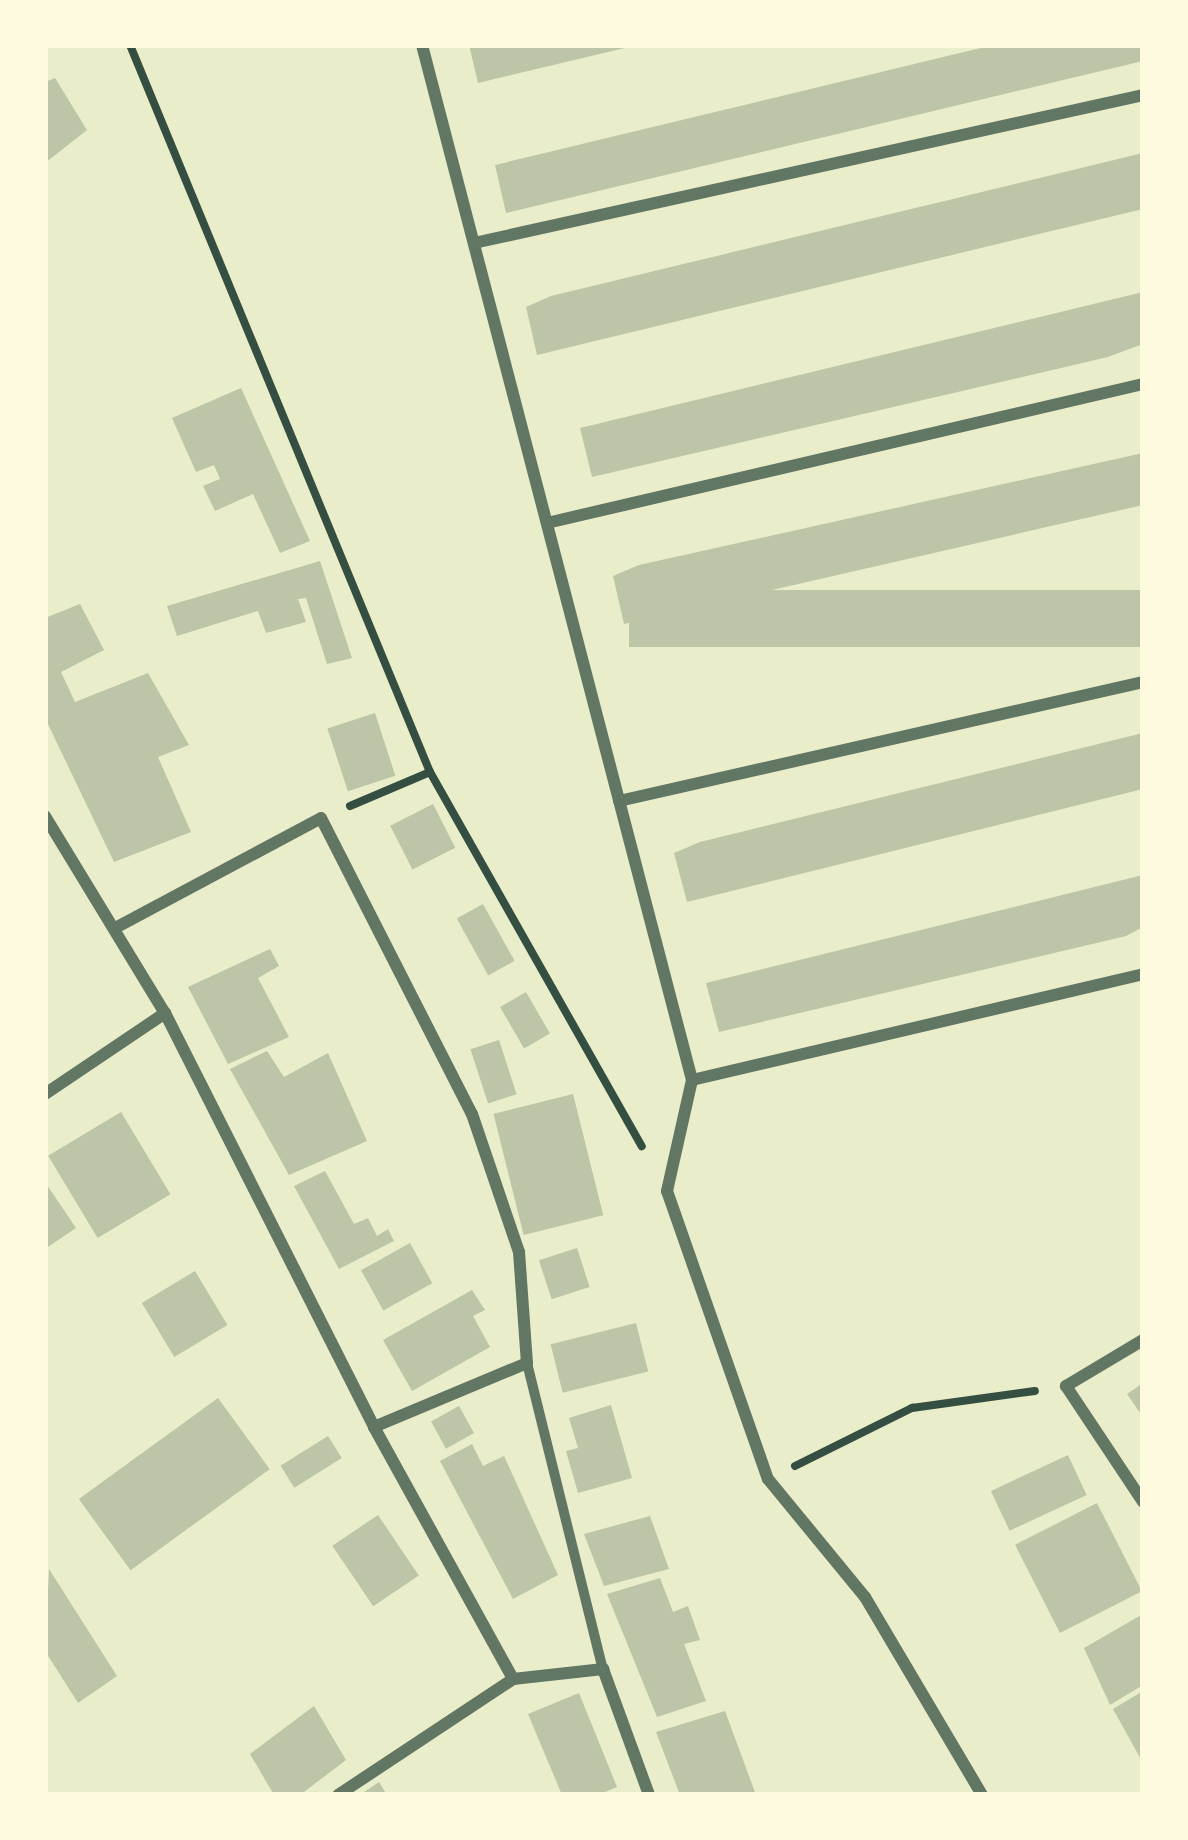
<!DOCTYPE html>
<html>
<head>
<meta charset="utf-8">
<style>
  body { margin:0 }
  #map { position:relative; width:1188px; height:1840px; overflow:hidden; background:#e9edc9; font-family:"Fira Sans Condensed",sans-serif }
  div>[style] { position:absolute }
  .building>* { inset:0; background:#bcc5a7; transform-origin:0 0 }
  .path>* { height:8px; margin:-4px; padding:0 4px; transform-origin:4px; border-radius:4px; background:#344e41 }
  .pedestrian>* { height:10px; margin:-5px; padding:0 5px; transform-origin:5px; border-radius:5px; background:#617663 }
  .minor>* { height:12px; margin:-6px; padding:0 6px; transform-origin:6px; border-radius:6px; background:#617663 }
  span { translate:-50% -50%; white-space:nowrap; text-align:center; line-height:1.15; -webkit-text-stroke:9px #fefae0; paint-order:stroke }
  .frame { position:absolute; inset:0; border:48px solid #fefae0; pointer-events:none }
</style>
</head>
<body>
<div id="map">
  <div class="building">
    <i style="clip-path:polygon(469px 45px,628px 45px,629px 47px,478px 83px)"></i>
    <i style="clip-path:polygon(993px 45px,1143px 45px,1143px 61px,506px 213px,495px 165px)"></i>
    <i style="clip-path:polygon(55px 78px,87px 130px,45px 163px,45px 82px)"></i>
    <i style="clip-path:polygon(1143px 153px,1143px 209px,537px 355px,526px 307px,551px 296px)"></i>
    <i style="clip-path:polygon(1143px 292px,1143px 344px,1108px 357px,592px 477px,580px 428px)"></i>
    <i style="clip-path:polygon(241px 388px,310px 541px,280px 553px,253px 494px,215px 511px,203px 486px,220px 479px,214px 465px,196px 472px,172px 418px)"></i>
    <i style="clip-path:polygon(1143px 453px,1143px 505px,624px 624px,613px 576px,639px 565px)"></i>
    <i style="clip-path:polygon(320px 561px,352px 658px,327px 664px,306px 598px,298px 599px,306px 622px,266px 633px,258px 611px,177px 636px,167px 606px)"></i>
    <i style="left:1143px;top:590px;width:57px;height:514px;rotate:90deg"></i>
    <i style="clip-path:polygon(80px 604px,104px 650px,61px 672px,75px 702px,148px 673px,189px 745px,158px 757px,191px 832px,114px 862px,45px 718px,45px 618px)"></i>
    <i style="left:375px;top:713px;width:66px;height:50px;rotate:72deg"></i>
    <i style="clip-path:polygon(1143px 733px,1143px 789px,687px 902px,674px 853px,700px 842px)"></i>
    <i style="left:433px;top:804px;width:49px;height:48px;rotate:63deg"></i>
    <i style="clip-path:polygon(1143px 875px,1143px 927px,1126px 936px,719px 1032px,706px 983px)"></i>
    <i style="left:483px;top:904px;width:65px;height:30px;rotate:61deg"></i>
    <i style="clip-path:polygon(270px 949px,279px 966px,258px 978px,289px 1037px,228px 1064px,188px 987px)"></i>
    <i style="left:526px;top:992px;width:48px;height:30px;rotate:60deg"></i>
    <i style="left:499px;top:1040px;width:57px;height:30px;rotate:72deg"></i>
    <i style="clip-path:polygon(267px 1051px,284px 1077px,328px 1053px,367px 1141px,289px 1175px,230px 1069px)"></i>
    <i style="left:573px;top:1094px;width:125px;height:82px;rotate:76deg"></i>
    <i style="left:121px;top:1112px;width:96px;height:85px;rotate:59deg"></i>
    <i style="clip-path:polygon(325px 1171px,354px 1224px,368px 1218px,377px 1236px,388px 1229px,394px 1241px,339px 1269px,294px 1186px)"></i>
    <i style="clip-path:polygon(45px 1182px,76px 1228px,45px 1249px)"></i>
    <i style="left:410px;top:1243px;width:46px;height:56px;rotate:61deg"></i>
    <i style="left:577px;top:1248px;width:41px;height:40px;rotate:72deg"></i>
    <i style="left:195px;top:1271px;width:63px;height:62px;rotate:59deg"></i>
    <i style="clip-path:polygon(472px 1290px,485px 1310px,473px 1316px,490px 1347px,412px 1391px,383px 1340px)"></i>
    <i style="left:636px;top:1323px;width:50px;height:88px;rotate:76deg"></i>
    <i style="clip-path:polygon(1143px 1383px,1143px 1417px,1127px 1394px)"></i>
    <i style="left:218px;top:1398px;width:88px;height:172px;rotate:54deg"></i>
    <i style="clip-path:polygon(611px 1405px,632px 1478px,578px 1493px,566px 1451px,578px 1448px,569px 1418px)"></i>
    <i style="left:459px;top:1406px;width:31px;height:32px;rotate:61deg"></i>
    <i style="left:328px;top:1436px;width:26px;height:56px;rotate:58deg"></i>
    <i style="clip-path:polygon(472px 1444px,483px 1466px,504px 1456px,558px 1575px,513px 1599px,440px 1461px)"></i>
    <i style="left:1068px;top:1455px;width:44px;height:85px;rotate:65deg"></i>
    <i style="left:1097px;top:1503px;width:99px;height:92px;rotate:63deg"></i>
    <i style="left:378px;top:1515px;width:73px;height:55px;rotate:56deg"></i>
    <i style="clip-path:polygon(650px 1516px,669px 1569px,604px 1586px,584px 1534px)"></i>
    <i style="clip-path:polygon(49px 1569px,117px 1676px,78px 1703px,45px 1651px)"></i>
    <i style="clip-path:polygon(660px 1578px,673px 1612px,688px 1606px,700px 1640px,684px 1644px,706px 1701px,657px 1717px,607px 1594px)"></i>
    <i style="clip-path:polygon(1143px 1614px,1143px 1685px,1110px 1705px,1084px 1648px)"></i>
    <i style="clip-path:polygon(1143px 1691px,1143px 1763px,1113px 1709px)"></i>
    <i style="clip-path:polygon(579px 1693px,617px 1787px,598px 1795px,562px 1795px,528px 1714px)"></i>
    <i style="clip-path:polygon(314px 1706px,346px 1760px,300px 1795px,274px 1795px,250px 1754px)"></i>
    <i style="clip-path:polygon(725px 1711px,756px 1795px,680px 1795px,656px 1732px)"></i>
    <i style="clip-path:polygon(379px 1782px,387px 1795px,360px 1795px)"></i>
  </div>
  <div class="path">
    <i style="left:130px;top:45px;width:786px;rotate:67.58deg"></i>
    <i style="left:430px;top:772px;width:430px;rotate:60.5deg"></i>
    <i style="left:350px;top:806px;width:87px;rotate:-23deg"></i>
    <i style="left:795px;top:1466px;width:131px;rotate:-26.4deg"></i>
    <i style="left:912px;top:1408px;width:124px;rotate:-7.9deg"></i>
  </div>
  <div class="pedestrian">
    <i style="left:527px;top:1363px;width:315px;rotate:76.1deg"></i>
  </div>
  <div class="minor">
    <i style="left:422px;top:45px;width:1070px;rotate:75.38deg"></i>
    <i style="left:692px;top:1080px;width:114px;rotate:102.7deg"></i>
    <i style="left:667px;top:1191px;width:305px;rotate:70.7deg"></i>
    <i style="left:768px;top:1479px;width:153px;rotate:50.6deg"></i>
    <i style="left:865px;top:1597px;width:230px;rotate:59.4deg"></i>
    <i style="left:474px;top:243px;width:685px;rotate:-12.47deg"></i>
    <i style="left:547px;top:523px;width:612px;rotate:-13.13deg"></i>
    <i style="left:619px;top:801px;width:537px;rotate:-12.79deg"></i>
    <i style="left:45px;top:816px;width:231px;rotate:58.7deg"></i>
    <i style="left:165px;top:1013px;width:464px;rotate:63.2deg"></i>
    <i style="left:374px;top:1427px;width:288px;rotate:61.1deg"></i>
    <i style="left:117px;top:927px;width:231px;rotate:-28.1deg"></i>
    <i style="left:321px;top:818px;width:332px;rotate:63deg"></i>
    <i style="left:472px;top:1114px;width:146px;rotate:71.2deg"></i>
    <i style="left:519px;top:1252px;width:111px;rotate:85.9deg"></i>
    <i style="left:527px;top:1363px;width:166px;rotate:157.3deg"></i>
    <i style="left:692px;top:1080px;width:463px;rotate:-13.2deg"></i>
    <i style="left:45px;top:1094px;width:145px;rotate:-34deg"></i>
    <i style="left:1143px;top:1340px;width:90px;rotate:149.1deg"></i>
    <i style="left:1066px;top:1386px;width:139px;rotate:56.4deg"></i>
    <i style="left:338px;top:1795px;width:210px;rotate:-33.5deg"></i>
    <i style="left:513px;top:1679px;width:91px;rotate:-6.3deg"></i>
    <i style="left:603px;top:1669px;width:134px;rotate:69.9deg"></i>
  </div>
  <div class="frame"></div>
</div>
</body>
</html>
